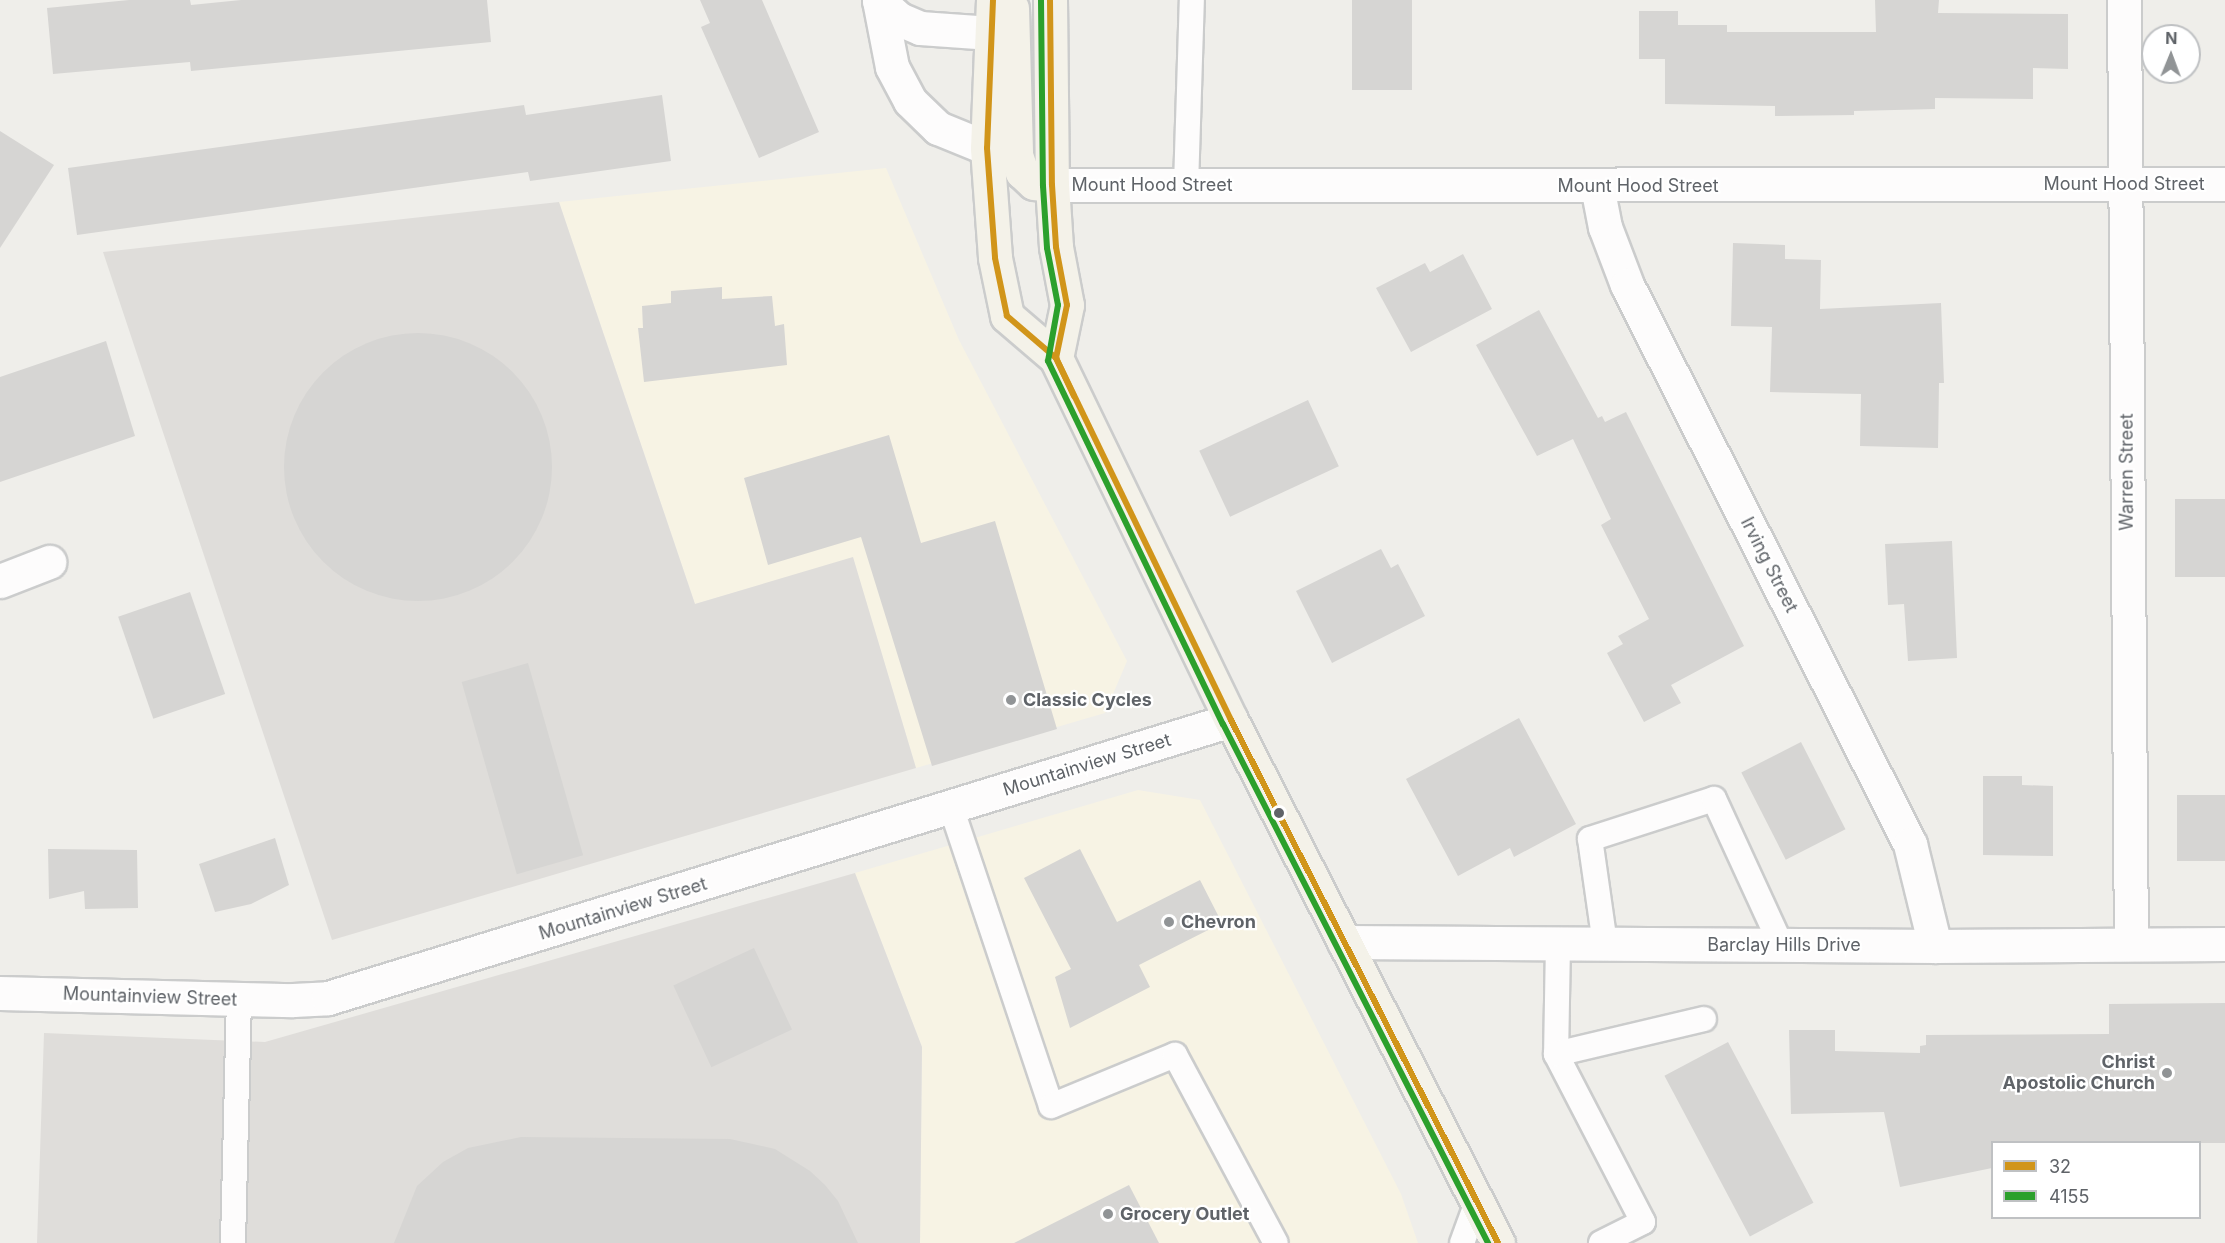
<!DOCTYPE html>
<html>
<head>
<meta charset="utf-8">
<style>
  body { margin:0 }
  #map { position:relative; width:2225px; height:1243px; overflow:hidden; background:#efeeea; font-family:Inter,sans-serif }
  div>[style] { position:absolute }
  .commercial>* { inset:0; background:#f7f3e4 }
  .industrial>* { inset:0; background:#dfddda }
  .building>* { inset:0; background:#d6d5d3; transform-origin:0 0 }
  .round { border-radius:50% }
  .roads { filter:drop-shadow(2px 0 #cbcccc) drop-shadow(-2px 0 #cbcccc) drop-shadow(0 2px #cbcccc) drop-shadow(0 -2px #cbcccc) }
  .service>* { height:24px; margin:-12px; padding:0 12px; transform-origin:12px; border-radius:12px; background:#fdfcfc }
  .minor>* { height:33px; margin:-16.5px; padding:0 16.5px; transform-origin:16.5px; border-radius:16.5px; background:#fdfcfc }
  .primary>* { height:33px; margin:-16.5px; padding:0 16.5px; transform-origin:16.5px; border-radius:16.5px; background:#f4f2e9 }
  .bus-1>* { height:6px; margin:-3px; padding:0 3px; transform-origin:3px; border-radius:3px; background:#d1951a }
  .bus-2>* { height:6px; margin:-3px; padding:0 3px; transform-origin:3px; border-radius:3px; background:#2ca02c }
  .dots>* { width:16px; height:16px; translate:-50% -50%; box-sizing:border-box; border:3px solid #fff; border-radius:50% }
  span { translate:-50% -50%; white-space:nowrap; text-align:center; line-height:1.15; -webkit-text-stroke:4.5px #fff; paint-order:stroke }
  .street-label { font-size:18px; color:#5f6368 }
  .poi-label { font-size:18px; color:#5f6368; font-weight:700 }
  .left { translate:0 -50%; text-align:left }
  .right { translate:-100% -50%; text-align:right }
  .legend { position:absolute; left:1991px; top:1141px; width:210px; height:78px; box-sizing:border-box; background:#fff; border:2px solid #bfc1c3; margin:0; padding:8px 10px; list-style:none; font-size:18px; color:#5f6368 }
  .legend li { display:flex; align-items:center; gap:12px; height:30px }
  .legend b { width:30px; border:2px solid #bfc1c3 }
  .north { position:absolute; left:2141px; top:24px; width:60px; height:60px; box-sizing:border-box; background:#fff; border:2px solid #bfc1c3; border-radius:50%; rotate:1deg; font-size:16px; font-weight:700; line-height:24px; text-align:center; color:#5f6368 }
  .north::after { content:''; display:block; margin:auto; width:21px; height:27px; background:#919496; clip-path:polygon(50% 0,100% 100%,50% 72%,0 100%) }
</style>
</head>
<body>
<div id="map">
  <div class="commercial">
    <i style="clip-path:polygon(886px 168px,959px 340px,1127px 661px,1105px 713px,916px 768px,853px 558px,695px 604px,559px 202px)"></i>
    <i style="clip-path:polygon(1138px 790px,1200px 800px,1401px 1194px,1418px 1243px,920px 1243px,922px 1047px,855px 873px)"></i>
  </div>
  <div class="industrial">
    <i style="clip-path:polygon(559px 202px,695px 604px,853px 557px,916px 768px,332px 940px,103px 252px)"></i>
    <i style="clip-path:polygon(855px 873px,922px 1047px,920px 1243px,37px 1243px,44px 1033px,265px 1042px)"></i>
  </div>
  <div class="building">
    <i style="clip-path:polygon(129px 0,190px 0,191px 5px,241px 0,487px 0,491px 42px,191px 71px,190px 62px,53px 74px,47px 8px)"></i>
    <i style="clip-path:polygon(700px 0,762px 0,819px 132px,759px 158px,701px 27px,710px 23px)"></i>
    <i style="left:1352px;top:0;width:60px;height:90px"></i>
    <i style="clip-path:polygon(1875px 0,1939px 0,1938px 13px,2068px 14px,2068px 69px,2033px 68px,2033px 99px,1935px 98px,1935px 109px,1854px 111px,1854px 115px,1775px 116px,1775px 106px,1665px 104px,1665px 59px,1639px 59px,1639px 11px,1678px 11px,1678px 25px,1727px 25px,1727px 32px,1876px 32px)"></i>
    <i style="clip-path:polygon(662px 95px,671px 161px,530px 181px,528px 172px,77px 235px,68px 168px,524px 105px,526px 115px)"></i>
    <i style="clip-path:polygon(0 131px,54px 165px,0 248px)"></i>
    <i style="clip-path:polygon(1733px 243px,1785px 245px,1785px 259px,1821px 260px,1820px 309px,1941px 303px,1944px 383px,1939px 383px,1938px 448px,1860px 446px,1861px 394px,1770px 392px,1772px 327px,1731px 326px)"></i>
    <i style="clip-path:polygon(1463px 254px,1492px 309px,1411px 352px,1376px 288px,1425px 263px,1430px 272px)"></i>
    <i style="clip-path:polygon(722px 287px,722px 299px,772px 296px,775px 326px,784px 324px,787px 365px,644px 382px,638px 328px,643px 328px,642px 306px,671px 303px,671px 291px)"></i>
    <i style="clip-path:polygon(1539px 310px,1598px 418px,1602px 416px,1605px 422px,1626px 412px,1744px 646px,1671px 685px,1681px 703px,1644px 722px,1607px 653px,1623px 644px,1618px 636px,1649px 619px,1601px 525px,1611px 519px,1573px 439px,1537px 456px,1476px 345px)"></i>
    <i class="round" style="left:284px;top:333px;width:268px;height:268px"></i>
    <i style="clip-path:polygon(106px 341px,135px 436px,0 482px,0 377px)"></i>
    <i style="left:1308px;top:400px;width:73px;height:120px;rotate:65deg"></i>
    <i style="clip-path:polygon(889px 435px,921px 543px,995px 521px,1057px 729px,932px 766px,861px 537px,768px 565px,744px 478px)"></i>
    <i style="left:2175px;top:499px;width:50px;height:78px"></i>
    <i style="clip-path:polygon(1952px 541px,1957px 658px,1908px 661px,1904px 604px,1888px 605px,1885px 544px)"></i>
    <i style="clip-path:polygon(1381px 549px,1391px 568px,1398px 564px,1425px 616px,1332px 663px,1296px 591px)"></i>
    <i style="left:190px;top:592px;width:108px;height:76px;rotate:71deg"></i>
    <i style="left:528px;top:663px;width:200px;height:69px;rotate:74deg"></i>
    <i style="clip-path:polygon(1519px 718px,1576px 824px,1514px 857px,1510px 848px,1458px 876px,1406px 779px)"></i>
    <i style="left:1801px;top:742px;width:98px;height:67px;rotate:63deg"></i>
    <i style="clip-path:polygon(1983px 776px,2022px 776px,2022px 785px,2053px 786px,2053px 856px,1983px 855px)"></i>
    <i style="left:2225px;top:795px;width:66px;height:48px;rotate:90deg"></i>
    <i style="clip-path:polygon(275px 838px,289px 885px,251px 904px,215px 912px,199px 864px)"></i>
    <i style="clip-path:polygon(48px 849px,137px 850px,138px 908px,85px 909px,84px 891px,49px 899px)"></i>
    <i style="clip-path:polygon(1080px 849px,1117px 922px,1200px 880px,1222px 923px,1139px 965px,1150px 987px,1070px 1028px,1055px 977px,1071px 969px,1024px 878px)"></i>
    <i style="left:754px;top:948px;width:90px;height:89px;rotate:65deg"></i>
    <i style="clip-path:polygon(2225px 1003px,2225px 1143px,1992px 1143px,1992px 1168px,1900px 1187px,1884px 1112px,1791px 1114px,1789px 1030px,1835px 1030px,1835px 1051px,1920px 1053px,1920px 1046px,1926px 1045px,1926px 1035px,2109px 1034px,2109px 1004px)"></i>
    <i style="left:1728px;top:1042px;width:182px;height:72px;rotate:62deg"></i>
    <i style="clip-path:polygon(521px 1137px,730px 1139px,775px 1149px,810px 1171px,825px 1185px,838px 1201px,858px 1243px,394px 1243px,417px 1186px,443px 1162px,468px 1148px)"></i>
    <i style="clip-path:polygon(1129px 1185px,1159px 1243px,1014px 1243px)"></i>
  </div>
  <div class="roads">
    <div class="service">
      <i style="left:1186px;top:186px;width:186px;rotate:-88.2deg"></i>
      <i style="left:951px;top:807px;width:315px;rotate:71.5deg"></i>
      <i style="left:1051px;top:1106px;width:134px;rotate:-22.4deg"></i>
      <i style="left:1175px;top:1055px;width:213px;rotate:61.8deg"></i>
      <i style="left:1558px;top:943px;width:111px;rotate:91deg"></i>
      <i style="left:1556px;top:1054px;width:189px;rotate:62.6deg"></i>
      <i style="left:1643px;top:1222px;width:47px;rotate:153.4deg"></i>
      <i style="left:1605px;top:944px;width:106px;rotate:-98.1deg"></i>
      <i style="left:1590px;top:839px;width:130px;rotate:-17.9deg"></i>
      <i style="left:1714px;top:799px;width:161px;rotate:65.3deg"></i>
      <i style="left:1556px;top:1054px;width:152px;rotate:-13.3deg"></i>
      <i style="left:233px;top:1243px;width:244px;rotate:-88.6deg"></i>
      <i style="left:1462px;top:1243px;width:44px;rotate:-69.9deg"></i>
    </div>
    <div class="minor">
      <i style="left:879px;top:0;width:68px;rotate:79deg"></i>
      <i style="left:892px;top:67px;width:38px;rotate:62deg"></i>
      <i style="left:910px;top:101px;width:39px;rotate:44deg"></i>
      <i style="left:938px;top:128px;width:53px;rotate:22.2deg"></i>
      <i style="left:2124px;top:0;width:944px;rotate:89.58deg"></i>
      <i style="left:879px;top:1px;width:27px;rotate:42deg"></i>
      <i style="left:899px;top:19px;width:23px;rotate:23deg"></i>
      <i style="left:920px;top:28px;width:71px;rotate:4deg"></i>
      <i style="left:1052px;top:185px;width:1173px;rotate:-0.05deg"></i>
      <i style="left:1597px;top:186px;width:42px;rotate:79deg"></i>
      <i style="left:1605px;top:227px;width:62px;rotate:69.2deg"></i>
      <i style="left:1627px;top:285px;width:627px;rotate:63.15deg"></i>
      <i style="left:1910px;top:844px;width:105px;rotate:76.2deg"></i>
      <i style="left:0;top:581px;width:53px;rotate:-21.2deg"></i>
      <i style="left:1344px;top:942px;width:591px;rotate:0.39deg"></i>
      <i style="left:1935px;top:946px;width:290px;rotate:-0.4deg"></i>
      <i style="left:0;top:993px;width:293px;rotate:1.4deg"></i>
      <i style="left:293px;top:1000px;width:35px;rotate:-3deg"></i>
      <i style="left:328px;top:998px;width:945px;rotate:-17.11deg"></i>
    </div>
    <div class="primary">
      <i style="left:993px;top:0;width:148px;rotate:92.3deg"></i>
      <i style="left:987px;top:148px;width:110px;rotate:85.8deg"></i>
      <i style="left:995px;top:258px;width:59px;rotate:78.3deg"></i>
      <i style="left:1007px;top:316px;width:65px;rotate:40.6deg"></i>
      <i style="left:1056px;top:358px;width:402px;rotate:64.2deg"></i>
      <i style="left:1231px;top:720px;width:587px;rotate:62.95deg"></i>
      <i style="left:1050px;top:0;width:185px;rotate:89.4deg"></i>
      <i style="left:1052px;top:185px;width:62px;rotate:86.3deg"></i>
      <i style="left:1056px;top:247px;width:59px;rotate:79.3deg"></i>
      <i style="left:1067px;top:305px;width:54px;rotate:101.7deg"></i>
      <i style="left:1012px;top:8px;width:147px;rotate:88.4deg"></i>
      <i style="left:1016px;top:155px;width:18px;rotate:71deg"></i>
      <i style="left:1022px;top:172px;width:16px;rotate:43deg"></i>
      <i style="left:1034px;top:183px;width:18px;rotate:6deg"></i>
    </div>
  </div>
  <div class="bus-1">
    <i style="left:993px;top:0;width:148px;rotate:92.3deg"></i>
    <i style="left:987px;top:148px;width:110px;rotate:85.8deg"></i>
    <i style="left:995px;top:258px;width:59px;rotate:78.3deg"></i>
    <i style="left:1007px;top:316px;width:65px;rotate:40.6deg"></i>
    <i style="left:1056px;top:358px;width:402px;rotate:64.2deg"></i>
    <i style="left:1231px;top:720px;width:587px;rotate:62.95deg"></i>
    <i style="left:1050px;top:0;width:185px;rotate:89.4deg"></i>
    <i style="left:1052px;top:185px;width:62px;rotate:86.3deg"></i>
    <i style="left:1056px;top:247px;width:59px;rotate:79.3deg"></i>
    <i style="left:1067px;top:305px;width:54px;rotate:101.7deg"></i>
    <i style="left:1056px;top:358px;width:42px;rotate:64.7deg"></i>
  </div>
  <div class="bus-2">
    <i style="left:1041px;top:0;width:186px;rotate:89.4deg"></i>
    <i style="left:1043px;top:186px;width:62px;rotate:86.3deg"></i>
    <i style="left:1047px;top:248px;width:58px;rotate:79.1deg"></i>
    <i style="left:1058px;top:305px;width:57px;rotate:100.1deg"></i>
    <i style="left:1048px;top:361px;width:403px;rotate:64.3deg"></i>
    <i style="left:1223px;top:724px;width:583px;rotate:62.95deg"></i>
  </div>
  <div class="dots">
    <i style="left:1011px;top:700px;background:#919496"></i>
    <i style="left:1279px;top:813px;background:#5f6368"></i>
    <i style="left:1169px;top:922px;background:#919496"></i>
    <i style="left:2167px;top:1073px;background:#919496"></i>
    <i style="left:1108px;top:1214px;background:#919496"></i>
  </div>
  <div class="street-label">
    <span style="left:2124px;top:184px">Mount Hood Street</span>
    <span style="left:1152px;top:185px">Mount Hood Street</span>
    <span style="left:1638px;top:186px">Mount Hood Street</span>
    <span style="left:2127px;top:472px;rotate:-90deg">Warren Street</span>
    <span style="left:1769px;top:565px;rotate:63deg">Irving Street</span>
    <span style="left:1087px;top:765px;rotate:-17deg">Mountainview Street</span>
    <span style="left:623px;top:909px;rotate:-17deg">Mountainview Street</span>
    <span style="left:1784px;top:945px">Barclay Hills Drive</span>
    <span style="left:150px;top:997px;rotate:2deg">Mountainview Street</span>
  </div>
  <div class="poi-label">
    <span class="left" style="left:1023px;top:700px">Classic Cycles</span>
    <span class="left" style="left:1181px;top:922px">Chevron</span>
    <span class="right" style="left:2155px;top:1073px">Christ<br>Apostolic Church</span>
    <span class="left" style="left:1120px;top:1214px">Grocery Outlet</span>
  </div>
  <ul class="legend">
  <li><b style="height:8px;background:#d1951a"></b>32</li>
  <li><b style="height:8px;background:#2ca02c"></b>4155</li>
  </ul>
  <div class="north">N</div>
</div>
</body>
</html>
